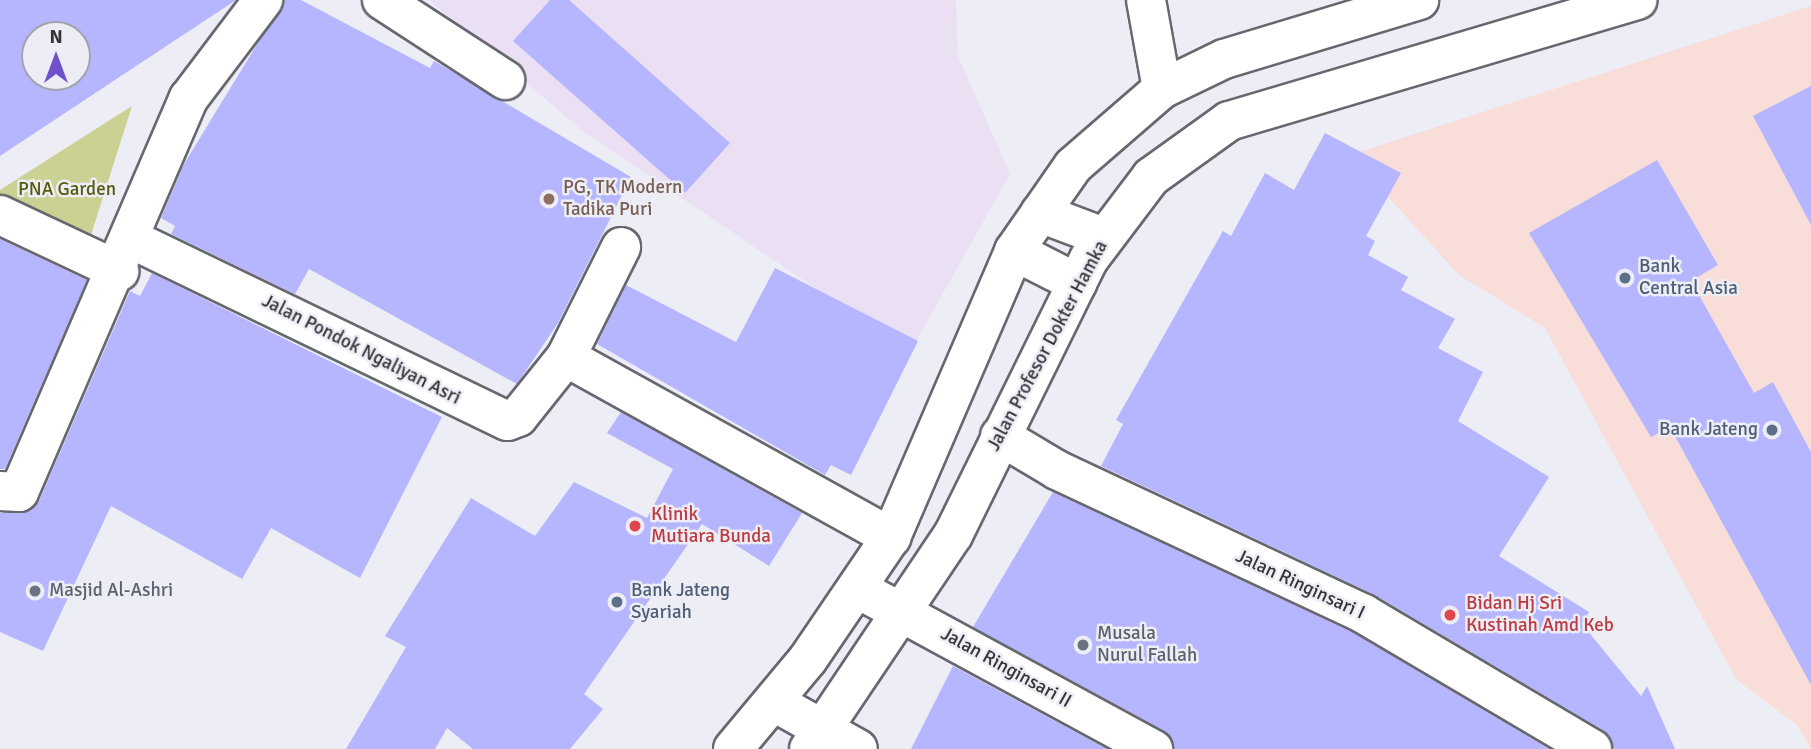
<!DOCTYPE html>
<html>
<head>
<meta charset="utf-8">
<style>
  body { margin:0 }
  #map { position:relative; width:1811px; height:749px; overflow:hidden; background:#ededf5; font-family:Signika,sans-serif }
  div>[style] { position:absolute }
  .commercial>* { inset:0; background:#f8ddd9 }
  .education>* { inset:0; background:#ebdff3 }
  .green>* { inset:0; background:#cbd192 }
  .building>* { inset:0; background:#b5b6ff }
  .roads { filter:drop-shadow(2px 0 #67686f) drop-shadow(-2px 0 #67686f) drop-shadow(0 2px #67686f) drop-shadow(0 -2px #67686f) }
  .minor>* { height:38px; margin:-19px; padding:0 19px; transform-origin:19px; border-radius:19px; background:#fff }
  .primary>* { height:38px; margin:-19px; padding:0 19px; transform-origin:19px; border-radius:19px; background:#fff }
  .dots>* { width:19px; height:19px; translate:-50% -50%; box-sizing:border-box; border:4px solid #ededf5; border-radius:50% }
  span { translate:-50% -50%; white-space:nowrap; text-align:center; line-height:1.15; -webkit-text-stroke:5px #ededf5; paint-order:stroke }
  .education-label { font-size:19px; color:#785e54 }
  .left { translate:0 -50%; text-align:left }
  .park-label { font-size:19px; color:#565a0c }
  .service-label { font-size:19px; color:#4e5e75 }
  .right { translate:-100% -50%; text-align:right }
  .street-label { font-size:19px; color:#353538 }
  .health-label { font-size:19px; color:#be3a42 }
  .worship-label { font-size:19px; color:#5b616d }
  .north { position:absolute; left:21px; top:21px; width:70px; height:70px; box-sizing:border-box; background:#ededf5; border:2px solid #a3a3a9; border-radius:50%; rotate:0deg; font-size:19px; font-weight:700; line-height:28px; text-align:center; color:#353538 }
  .north::after { content:''; display:block; margin:auto; width:24px; height:32px; background:#6e51cb; clip-path:polygon(50% 0,100% 100%,50% 72%,0 100%) }
</style>
</head>
<body>
<div id="map">
  <div class="commercial">
    <i style="clip-path:polygon(1811px 6px,1811px 749px,1797px 725px,1736px 679px,1545px 328px,1459px 275px,1350px 155px)"></i>
  </div>
  <div class="education">
    <i style="clip-path:polygon(429px 0,956px 0,958px 56px,1010px 174px,910px 352px,584px 132px)"></i>
  </div>
  <div class="green">
    <i style="clip-path:polygon(132px 106px,90px 238px,0 202px,0 190px)"></i>
  </div>
  <div class="building">
    <i style="clip-path:polygon(evenodd,0 0,236px 0,0 156px,0 0,35px 35px,77px 35px,77px 77px,35px 77px,35px 35px)"></i>
    <i style="clip-path:polygon(284px 0,301px 0,430px 68px,434px 61px,631px 177px,558px 323px,517px 384px,309px 269px,295px 294px,171px 234px,175px 226px,161px 218px,184px 164px)"></i>
    <i style="clip-path:polygon(550px 0,569px 0,730px 143px,685px 193px,513px 41px)"></i>
    <i style="clip-path:polygon(1811px 86px,1811px 225px,1753px 116px)"></i>
    <i style="clip-path:polygon(1325px 133px,1401px 173px,1366px 236px,1375px 241px,1368px 255px,1408px 277px,1401px 290px,1455px 319px,1438px 348px,1483px 372px,1458px 421px,1549px 477px,1499px 556px,1589px 612px,1582px 624px,1641px 696px,1647px 686px,1675px 749px,1614px 749px,1603px 730px,1375px 595px,1101px 466px,1123px 424px,1116px 420px,1223px 231px,1231px 236px,1265px 173px,1294px 190px)"></i>
    <i style="clip-path:polygon(1657px 160px,1718px 265px,1691px 281px,1754px 393px,1773px 382px,1811px 452px,1811px 685px,1670px 427px,1651px 437px,1529px 233px)"></i>
    <i style="clip-path:polygon(0 239px,87px 280px,5px 469px,0 469px)"></i>
    <i style="clip-path:polygon(775px 268px,918px 341px,851px 475px,831px 465px,825px 475px,597px 344px,626px 285px,736px 342px)"></i>
    <i style="clip-path:polygon(152px 273px,442px 417px,360px 578px,271px 528px,242px 579px,111px 506px,43px 651px,0 632px,0 513px,30px 511px,39px 501px,130px 291px,140px 296px)"></i>
    <i style="clip-path:polygon(621px 412px,802px 513px,769px 566px,702px 524px,584px 694px,603px 709px,570px 749px,473px 749px,447px 728px,435px 749px,346px 749px,406px 647px,385px 636px,471px 498px,535px 536px,574px 482px,647px 518px,673px 469px,607px 433px)"></i>
    <i style="clip-path:polygon(1053px 492px,1354px 633px,1549px 749px,1175px 749px,1163px 730px,973px 627px)"></i>
    <i style="clip-path:polygon(953px 666px,1107px 749px,911px 749px)"></i>
  </div>
  <div class="roads">
    <div class="minor">
      <i style="left:382px;top:0;width:147px;rotate:33deg"></i>
      <i style="left:1146px;top:0;width:90px;rotate:79.8deg"></i>
      <i style="left:0;top:215px;width:132px;rotate:25.2deg"></i>
      <i style="left:133px;top:240px;width:416px;rotate:25.8deg"></i>
      <i style="left:508px;top:421px;width:11px;rotate:-22deg"></i>
      <i style="left:518px;top:417px;width:77px;rotate:-51.3deg"></i>
      <i style="left:566px;top:357px;width:123px;rotate:-63.4deg"></i>
      <i style="left:566px;top:357px;width:372px;rotate:29deg"></i>
      <i style="left:1000px;top:436px;width:66px;rotate:30.8deg"></i>
      <i style="left:1057px;top:470px;width:339px;rotate:25.1deg"></i>
      <i style="left:1364px;top:614px;width:265px;rotate:30.6deg"></i>
      <i style="left:0;top:491px;width:19px;rotate:3deg"></i>
      <i style="left:19px;top:492px;width:429px;rotate:-66.7deg"></i>
      <i style="left:189px;top:98px;width:123px;rotate:-52.9deg"></i>
      <i style="left:858px;top:589px;width:336px;rotate:28.5deg"></i>
      <i style="left:774px;top:702px;width:96px;rotate:29.2deg"></i>
    </div>
    <div class="primary">
      <i style="left:1040px;top:213px;width:68px;rotate:20.6deg"></i>
      <i style="left:1014px;top:251px;width:71px;rotate:26.9deg"></i>
      <i style="left:733px;top:749px;width:117px;rotate:-50.2deg"></i>
      <i style="left:808px;top:659px;width:148px;rotate:-55.8deg"></i>
      <i style="left:891px;top:537px;width:311px;rotate:-66.7deg"></i>
      <i style="left:1014px;top:251px;width:103px;rotate:-55.2deg"></i>
      <i style="left:1073px;top:166px;width:118px;rotate:-40.9deg"></i>
      <i style="left:1162px;top:89px;width:69px;rotate:-25.8deg"></i>
      <i style="left:1224px;top:59px;width:204px;rotate:-16.8deg"></i>
      <i style="left:809px;top:749px;width:258px;rotate:-56.1deg"></i>
      <i style="left:953px;top:535px;width:308px;rotate:-63.8deg"></i>
      <i style="left:1089px;top:259px;width:103px;rotate:-52.9deg"></i>
      <i style="left:1151px;top:177px;width:96px;rotate:-35.7deg"></i>
      <i style="left:1229px;top:121px;width:426px;rotate:-16.5deg"></i>
    </div>
  </div>
  <div class="dots">
    <i style="left:549px;top:199px;background:#8d6e63"></i>
    <i style="left:1625px;top:278px;background:#5c6f8a"></i>
    <i style="left:1772px;top:430px;background:#5c6f8a"></i>
    <i style="left:635px;top:526px;background:#e0444e"></i>
    <i style="left:35px;top:591px;background:#6b7280"></i>
    <i style="left:617px;top:602px;background:#5c6f8a"></i>
    <i style="left:1450px;top:615px;background:#e0444e"></i>
    <i style="left:1083px;top:645px;background:#6b7280"></i>
  </div>
  <div class="education-label">
    <span class="left" style="left:563px;top:199px">PG, TK Modern<br>Tadika Puri</span>
  </div>
  <div class="park-label">
    <span style="left:67px;top:190px">PNA Garden</span>
  </div>
  <div class="service-label">
    <span class="left" style="left:1639px;top:278px">Bank<br>Central Asia</span>
    <span class="right" style="left:1758px;top:430px">Bank Jateng</span>
    <span class="left" style="left:631px;top:602px">Bank Jateng<br>Syariah</span>
  </div>
  <div class="street-label">
    <span style="left:1048px;top:346px;rotate:-62deg">Jalan Profesor Dokter Hamka</span>
    <span style="left:361px;top:350px;rotate:27deg">Jalan Pondok Ngaliyan Asri</span>
    <span style="left:1300px;top:585px;rotate:25deg">Jalan Ringinsari I</span>
    <span style="left:1006px;top:668px;rotate:29deg">Jalan Ringinsari II</span>
  </div>
  <div class="health-label">
    <span class="left" style="left:651px;top:526px">Klinik<br>Mutiara Bunda</span>
    <span class="left" style="left:1466px;top:615px">Bidan Hj Sri<br>Kustinah Amd Keb</span>
  </div>
  <div class="worship-label">
    <span class="left" style="left:49px;top:591px">Masjid Al-Ashri</span>
    <span class="left" style="left:1097px;top:645px">Musala<br>Nurul Fallah</span>
  </div>
  <div class="north">N</div>
</div>
</body>
</html>
